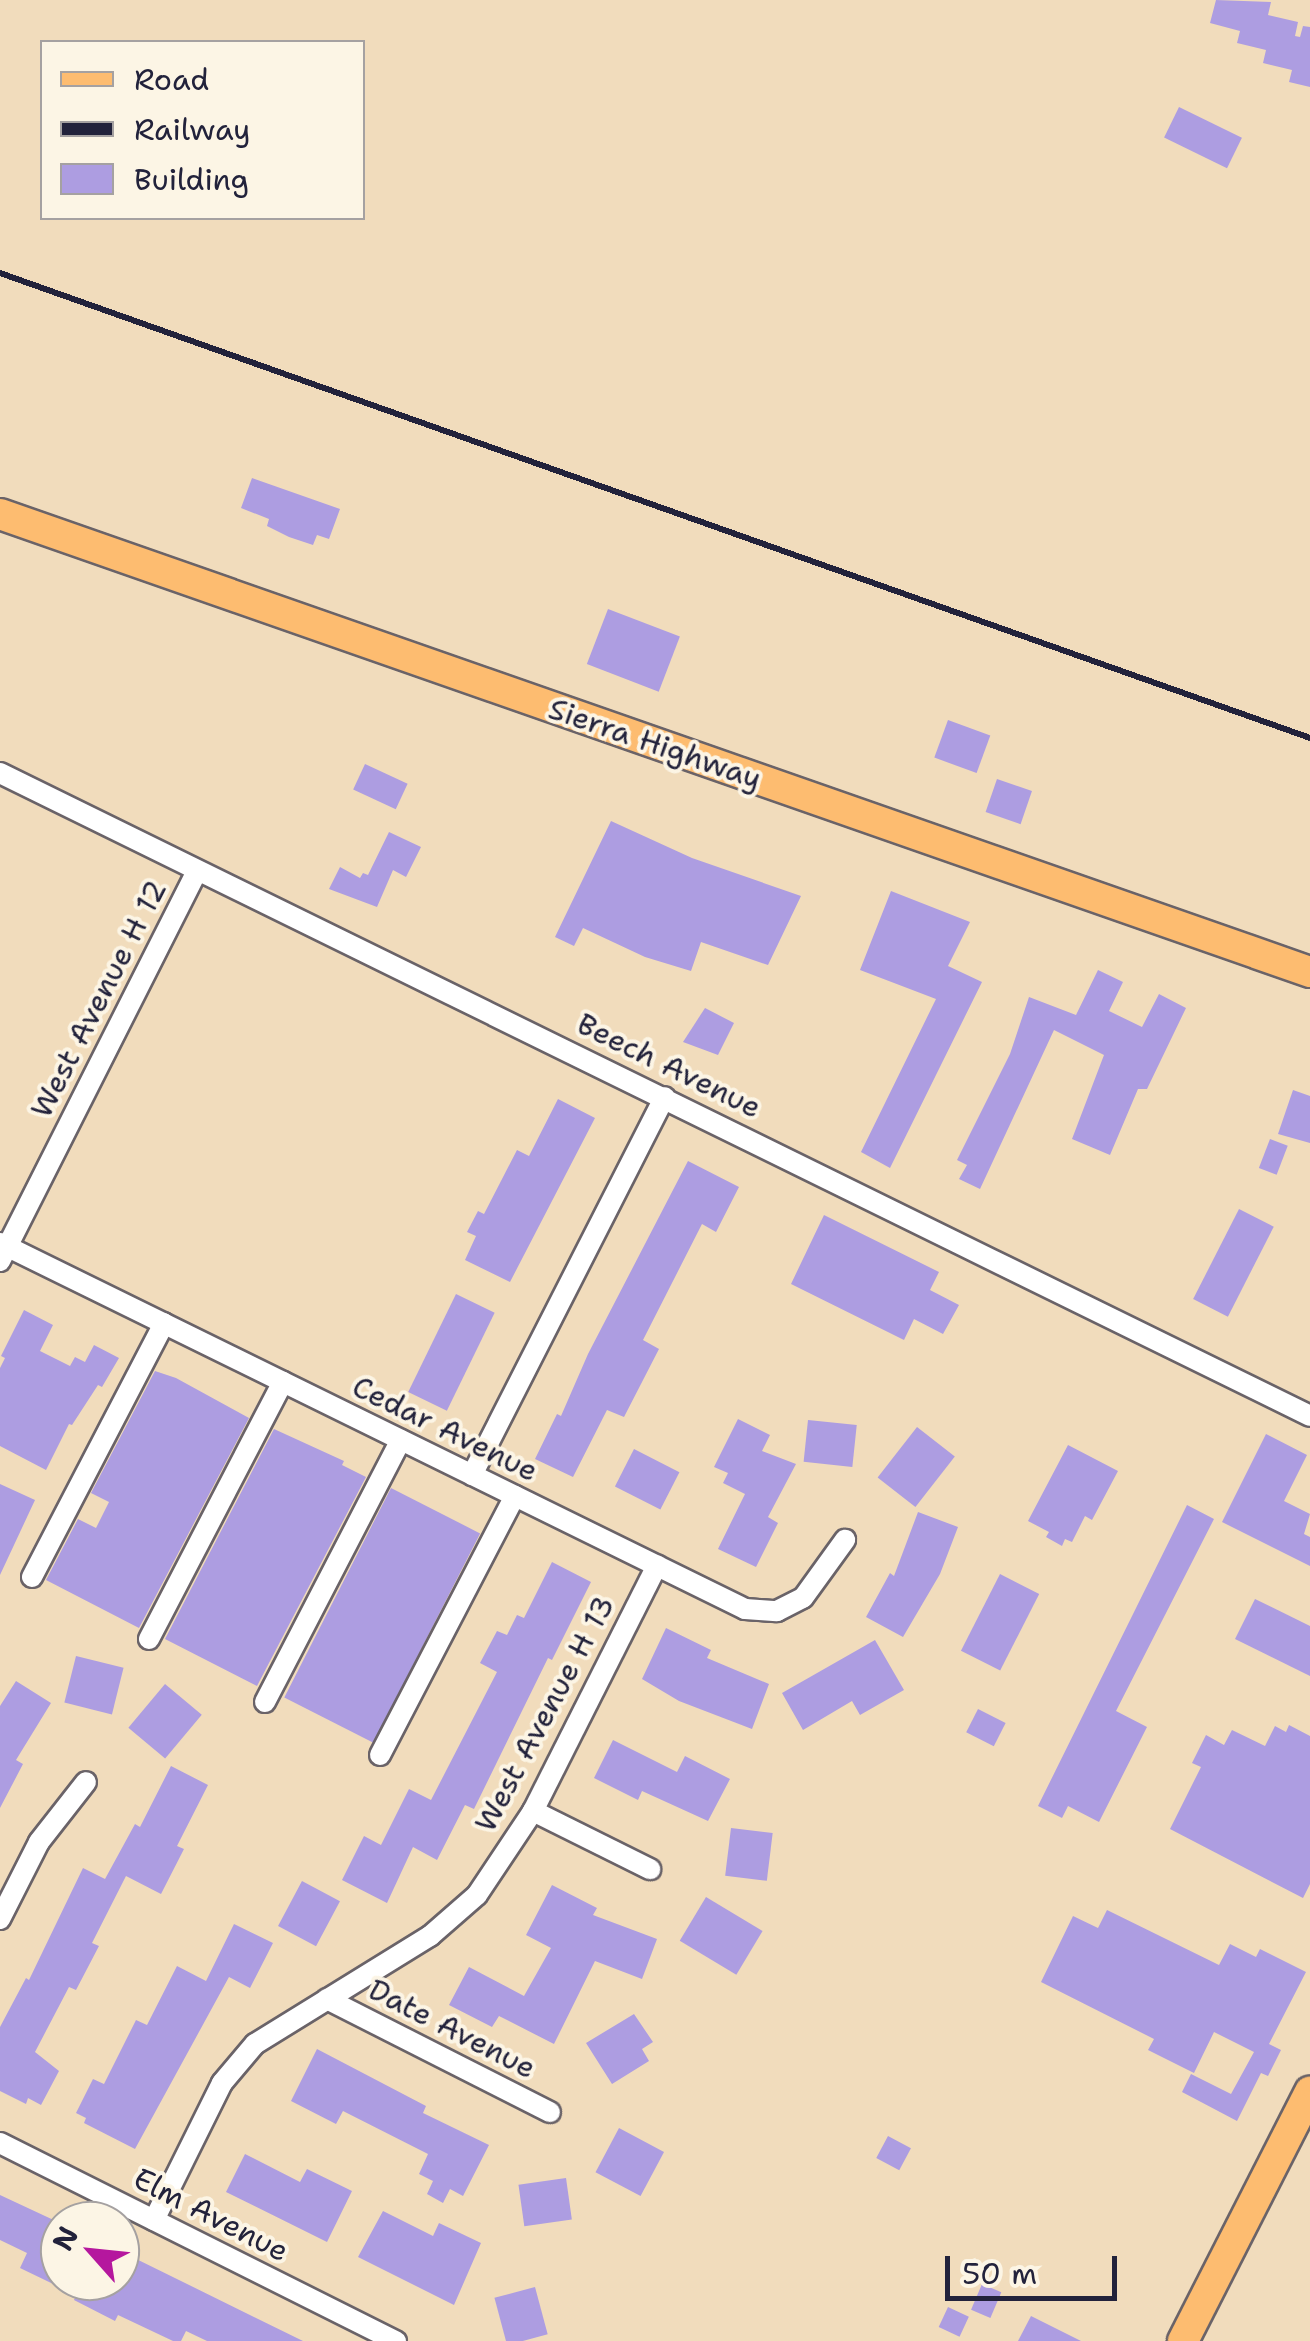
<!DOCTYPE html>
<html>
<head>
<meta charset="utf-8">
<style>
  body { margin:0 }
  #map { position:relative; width:1310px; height:2341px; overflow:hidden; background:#f1dcbc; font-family:"Shantell Sans",sans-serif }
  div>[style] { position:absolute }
  .building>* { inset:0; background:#ad9de1; transform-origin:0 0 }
  .roads { filter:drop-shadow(2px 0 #6a6368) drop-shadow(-2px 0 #6a6368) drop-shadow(0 2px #6a6368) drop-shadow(0 -2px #6a6368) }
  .minor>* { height:20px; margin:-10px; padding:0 10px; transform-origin:10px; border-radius:10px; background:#fff }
  .primary>* { height:30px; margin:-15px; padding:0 15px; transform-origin:15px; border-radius:15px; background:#fdbc70 }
  .rail>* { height:6px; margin:-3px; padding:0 3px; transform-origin:3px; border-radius:3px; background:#22223b }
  span { translate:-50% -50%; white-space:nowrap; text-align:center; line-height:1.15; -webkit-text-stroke:8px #fcf5e5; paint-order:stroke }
  .street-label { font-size:30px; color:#22223b }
  .legend { position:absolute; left:40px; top:40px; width:325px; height:180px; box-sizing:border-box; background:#fcf5e5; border:2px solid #a5a1a1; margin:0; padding:12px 18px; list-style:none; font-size:30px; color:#22223b }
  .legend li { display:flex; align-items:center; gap:20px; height:50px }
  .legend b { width:50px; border:2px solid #a5a1a1 }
  .north { position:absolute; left:40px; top:2201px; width:100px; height:100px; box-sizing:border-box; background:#fcf5e5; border:2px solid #a5a1a1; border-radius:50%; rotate:297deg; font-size:28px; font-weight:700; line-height:40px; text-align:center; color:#22223b }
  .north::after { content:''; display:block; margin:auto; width:35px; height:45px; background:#b5179e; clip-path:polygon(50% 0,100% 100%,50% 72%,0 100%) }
  .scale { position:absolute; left:945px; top:2256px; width:172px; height:45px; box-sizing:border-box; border:5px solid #22223b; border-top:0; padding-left:12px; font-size:30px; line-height:35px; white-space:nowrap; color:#22223b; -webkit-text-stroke:8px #fcf5e5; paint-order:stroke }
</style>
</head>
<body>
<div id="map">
  <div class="building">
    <i style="clip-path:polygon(1216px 0,1271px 2px,1268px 15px,1298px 22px,1295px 36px,1300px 37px,1303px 26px,1310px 27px,1310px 87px,1289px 82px,1292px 70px,1263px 63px,1266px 50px,1237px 43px,1240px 31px,1210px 23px)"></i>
    <i style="left:1179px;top:107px;width:70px;height:34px;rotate:26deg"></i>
    <i style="clip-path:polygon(252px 478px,340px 509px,329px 539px,317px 535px,313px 545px,289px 537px,267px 526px,269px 519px,241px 508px)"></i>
    <i style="left:608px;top:609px;width:77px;height:59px;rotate:21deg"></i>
    <i style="left:948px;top:720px;width:45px;height:40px;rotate:20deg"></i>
    <i style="left:365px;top:764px;width:47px;height:28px;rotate:25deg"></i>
    <i style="left:997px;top:779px;width:37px;height:35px;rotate:19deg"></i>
    <i style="clip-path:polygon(611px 821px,692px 858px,801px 896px,768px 965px,701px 942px,691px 971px,645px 957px,583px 928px,574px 946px,555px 937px)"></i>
    <i style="clip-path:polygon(389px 832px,421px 847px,406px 877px,393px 870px,377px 907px,329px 889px,340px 867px,360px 878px,363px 873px,368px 875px)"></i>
    <i style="clip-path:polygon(891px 891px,970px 922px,948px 966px,982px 982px,890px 1168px,861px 1152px,936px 999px,860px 970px)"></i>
    <i style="clip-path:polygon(1098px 970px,1123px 982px,1109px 1011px,1142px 1027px,1159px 994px,1186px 1008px,1147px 1089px,1138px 1089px,1110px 1155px,1072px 1139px,1104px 1055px,1054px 1030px,980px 1189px,959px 1179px,967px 1165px,957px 1160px,1010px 1054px,1029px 997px,1076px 1015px)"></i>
    <i style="clip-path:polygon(705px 1008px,734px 1023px,718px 1055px,683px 1042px)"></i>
    <i style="clip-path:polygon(1293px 1090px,1310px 1096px,1310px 1143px,1278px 1134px)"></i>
    <i style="clip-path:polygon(558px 1099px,595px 1118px,510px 1282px,465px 1260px,476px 1236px,467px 1232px,478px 1211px,484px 1214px,517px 1150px,529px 1156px)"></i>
    <i style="left:1270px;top:1139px;width:19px;height:31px;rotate:21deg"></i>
    <i style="clip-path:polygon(688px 1161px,739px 1187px,716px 1232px,702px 1224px,643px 1340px,659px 1349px,624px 1417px,607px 1410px,573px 1477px,535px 1459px,557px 1414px,561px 1416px,588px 1354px)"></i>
    <i style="left:1239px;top:1209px;width:39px;height:101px;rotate:27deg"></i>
    <i style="clip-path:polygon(824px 1215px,939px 1272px,930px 1290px,959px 1305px,943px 1334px,914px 1319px,904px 1340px,791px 1284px)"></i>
    <i style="left:456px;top:1294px;width:43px;height:109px;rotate:26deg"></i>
    <i style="clip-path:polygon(24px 1310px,53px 1325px,40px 1351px,70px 1366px,75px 1357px,85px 1362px,94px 1345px,119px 1358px,102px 1387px,98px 1385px,72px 1425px,69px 1424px,46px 1470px,0 1446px,0 1368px,5px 1358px,1px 1356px)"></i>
    <i style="clip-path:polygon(155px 1371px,176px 1378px,249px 1418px,139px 1628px,46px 1580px,78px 1519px,96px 1528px,109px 1502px,91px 1493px)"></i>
    <i style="clip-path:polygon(738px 1419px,770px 1435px,762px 1451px,796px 1464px,768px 1517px,778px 1523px,756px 1567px,718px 1549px,745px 1494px,723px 1483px,728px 1473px,714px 1467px)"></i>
    <i style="left:808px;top:1420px;width:49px;height:42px;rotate:6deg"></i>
    <i style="left:917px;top:1427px;width:48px;height:64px;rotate:38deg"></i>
    <i style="clip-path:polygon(274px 1429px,344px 1461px,342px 1465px,366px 1477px,257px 1686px,165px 1639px)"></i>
    <i style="clip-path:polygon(1266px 1434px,1307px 1455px,1284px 1501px,1310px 1514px,1304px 1534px,1310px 1537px,1310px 1566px,1222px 1522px)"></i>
    <i style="clip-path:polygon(1068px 1445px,1118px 1471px,1092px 1520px,1085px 1516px,1072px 1542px,1065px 1539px,1062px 1546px,1046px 1537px,1049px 1532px,1028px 1521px)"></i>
    <i style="left:634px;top:1449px;width:51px;height:42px;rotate:27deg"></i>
    <i style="clip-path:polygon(0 1484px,35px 1500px,0 1575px)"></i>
    <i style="left:391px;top:1488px;width:100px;height:235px;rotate:27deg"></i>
    <i style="clip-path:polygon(1187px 1505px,1214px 1519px,1116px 1711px,1147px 1727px,1099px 1822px,1068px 1806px,1062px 1818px,1038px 1806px)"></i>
    <i style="clip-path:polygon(918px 1512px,958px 1527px,940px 1574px,903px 1637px,866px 1617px,890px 1573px,894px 1576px)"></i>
    <i style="clip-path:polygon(552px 1562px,591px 1582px,552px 1660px,548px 1658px,474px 1809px,465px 1805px,437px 1860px,413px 1847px,387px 1903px,342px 1880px,364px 1836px,381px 1845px,409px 1789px,431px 1800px,497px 1672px,480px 1663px,497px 1631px,507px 1635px,517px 1615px,524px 1618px)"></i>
    <i style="left:1000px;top:1574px;width:44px;height:86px;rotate:27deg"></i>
    <i style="clip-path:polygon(1255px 1599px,1310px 1626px,1310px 1676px,1235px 1639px)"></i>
    <i style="clip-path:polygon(666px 1628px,711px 1650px,707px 1658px,769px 1684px,752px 1729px,679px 1701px,642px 1679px)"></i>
    <i style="clip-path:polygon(875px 1640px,904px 1690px,860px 1715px,852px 1701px,803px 1730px,782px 1693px)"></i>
    <i style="left:76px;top:1656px;width:49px;height:48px;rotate:14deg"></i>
    <i style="clip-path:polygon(16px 1681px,51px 1703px,16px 1760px,23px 1764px,0 1808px,0 1706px)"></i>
    <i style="left:165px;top:1684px;width:48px;height:57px;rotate:40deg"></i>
    <i style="left:978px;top:1709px;width:31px;height:26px;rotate:27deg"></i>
    <i style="clip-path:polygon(1289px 1725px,1310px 1736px,1310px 1884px,1303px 1898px,1170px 1829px,1201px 1767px,1192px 1763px,1206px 1735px,1224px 1745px,1232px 1730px,1265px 1746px,1275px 1726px,1286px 1732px)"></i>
    <i style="clip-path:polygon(613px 1740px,677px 1772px,685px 1756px,730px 1779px,708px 1821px,642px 1791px,638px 1800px,594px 1778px)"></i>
    <i style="clip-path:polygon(171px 1766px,208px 1785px,177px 1846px,184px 1849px,161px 1894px,126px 1876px,92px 1943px,99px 1946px,76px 1990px,69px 1987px,35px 2052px,59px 2071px,41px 2105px,28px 2098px,26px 2104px,0 2091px,0 2027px,26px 1978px,29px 1980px,83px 1868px,105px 1879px,135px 1824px,140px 1827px)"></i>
    <i style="left:731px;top:1828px;width:42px;height:48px;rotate:7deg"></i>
    <i style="left:302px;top:1881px;width:43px;height:51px;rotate:28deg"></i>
    <i style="clip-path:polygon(552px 1885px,597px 1908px,593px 1915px,657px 1939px,642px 1979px,595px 1961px,554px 2044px,499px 2016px,492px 2027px,449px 2005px,469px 1967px,524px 1996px,551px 1948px,526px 1935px)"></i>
    <i style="left:706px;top:1897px;width:66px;height:51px;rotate:31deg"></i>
    <i style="clip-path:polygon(1107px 1910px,1219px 1965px,1230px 1944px,1256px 1957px,1260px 1949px,1306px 1972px,1269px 2044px,1281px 2050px,1268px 2076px,1261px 2073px,1237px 2121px,1182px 2092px,1191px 2074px,1231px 2094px,1254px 2052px,1214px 2032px,1194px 2073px,1148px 2050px,1154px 2039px,1041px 1982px,1073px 1916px,1098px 1928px)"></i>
    <i style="clip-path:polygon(234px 1924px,273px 1943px,250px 1988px,229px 1977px,135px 2149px,84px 2123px,86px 2118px,76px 2113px,93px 2079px,104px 2084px,136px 2020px,147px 2025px,177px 1966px,206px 1981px)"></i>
    <i style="clip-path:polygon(634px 2014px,653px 2042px,642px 2049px,649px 2061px,612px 2084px,586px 2043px)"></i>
    <i style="clip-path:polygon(317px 2049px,426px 2106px,423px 2113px,489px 2145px,463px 2196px,450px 2189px,443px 2203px,427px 2194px,433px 2181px,419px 2174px,428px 2154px,343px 2111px,336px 2124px,291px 2101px)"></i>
    <i style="left:619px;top:2128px;width:51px;height:50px;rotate:28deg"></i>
    <i style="left:888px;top:2136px;width:26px;height:25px;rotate:28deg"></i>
    <i style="clip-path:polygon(245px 2154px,300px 2182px,307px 2169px,352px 2191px,327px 2242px,226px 2192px)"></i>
    <i style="left:566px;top:2178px;width:42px;height:48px;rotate:82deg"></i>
    <i style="clip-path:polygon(0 2195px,60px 2223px,60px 2281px,120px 2281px,120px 2251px,303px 2341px,207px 2341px,186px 2331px,181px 2341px,173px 2341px,118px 2315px,115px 2321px,74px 2300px,76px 2295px,20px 2268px,27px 2253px,0 2240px)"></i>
    <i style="clip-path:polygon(383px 2211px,433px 2236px,439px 2223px,481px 2243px,454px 2305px,358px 2257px)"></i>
    <i style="left:982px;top:2284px;width:21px;height:28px;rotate:23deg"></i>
    <i style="left:535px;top:2287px;width:49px;height:42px;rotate:75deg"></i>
    <i style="left:948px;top:2307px;width:23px;height:22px;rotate:25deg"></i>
    <i style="clip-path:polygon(1031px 2316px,1081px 2341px,1018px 2341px)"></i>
  </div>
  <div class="roads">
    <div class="minor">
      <i style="left:0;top:773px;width:1459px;rotate:26.14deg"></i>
      <i style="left:0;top:1243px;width:830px;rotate:26.16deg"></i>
      <i style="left:745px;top:1609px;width:32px;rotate:4deg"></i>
      <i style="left:777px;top:1611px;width:29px;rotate:-27deg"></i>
      <i style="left:803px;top:1598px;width:72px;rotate:-54.1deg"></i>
      <i style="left:0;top:1261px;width:437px;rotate:-63.2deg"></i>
      <i style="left:472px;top:1475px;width:424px;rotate:-63deg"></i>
      <i style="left:32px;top:1577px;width:286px;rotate:-62.5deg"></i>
      <i style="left:149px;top:1639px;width:290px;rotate:-62.5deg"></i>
      <i style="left:265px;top:1702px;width:295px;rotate:-62.6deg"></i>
      <i style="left:380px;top:1755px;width:292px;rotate:-62.5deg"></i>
      <i style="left:533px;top:1811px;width:131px;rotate:26.4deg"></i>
      <i style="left:0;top:1919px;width:86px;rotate:-63.1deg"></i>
      <i style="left:39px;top:1842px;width:76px;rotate:-51.9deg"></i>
      <i style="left:327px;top:1999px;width:250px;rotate:26.9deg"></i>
      <i style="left:0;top:2143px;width:443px;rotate:26.6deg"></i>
      <i style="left:154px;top:2220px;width:153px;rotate:-63.6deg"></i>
      <i style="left:222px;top:2083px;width:51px;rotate:-49.8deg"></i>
      <i style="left:255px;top:2044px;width:206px;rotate:-31.7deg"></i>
      <i style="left:430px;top:1936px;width:62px;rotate:-41.1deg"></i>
      <i style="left:477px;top:1895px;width:101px;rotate:-56.3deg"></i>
      <i style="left:533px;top:1811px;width:275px;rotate:-63.2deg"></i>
    </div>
    <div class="primary">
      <i style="left:0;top:514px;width:1388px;rotate:19.27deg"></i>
      <i style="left:1183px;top:2341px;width:280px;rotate:-63deg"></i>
    </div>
  </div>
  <div class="rail">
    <i style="left:0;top:273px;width:1390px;rotate:19.54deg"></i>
  </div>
  <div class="street-label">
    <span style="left:655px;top:744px;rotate:19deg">Sierra Highway</span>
    <span style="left:99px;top:999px;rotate:-63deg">West Avenue H 12</span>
    <span style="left:669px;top:1066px;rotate:26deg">Beech Avenue</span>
    <span style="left:445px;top:1429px;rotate:26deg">Cedar Avenue</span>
    <span style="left:545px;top:1714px;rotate:-62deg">West Avenue H 13</span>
    <span style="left:452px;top:2029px;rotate:27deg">Date Avenue</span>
    <span style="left:211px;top:2215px;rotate:27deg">Elm Avenue</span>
  </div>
  <ul class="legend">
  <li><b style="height:12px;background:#fdbc70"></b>Road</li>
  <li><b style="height:12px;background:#22223b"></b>Railway</li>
  <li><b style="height:28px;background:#ad9de1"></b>Building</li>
  </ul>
  <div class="north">N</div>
  <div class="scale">50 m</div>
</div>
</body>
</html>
